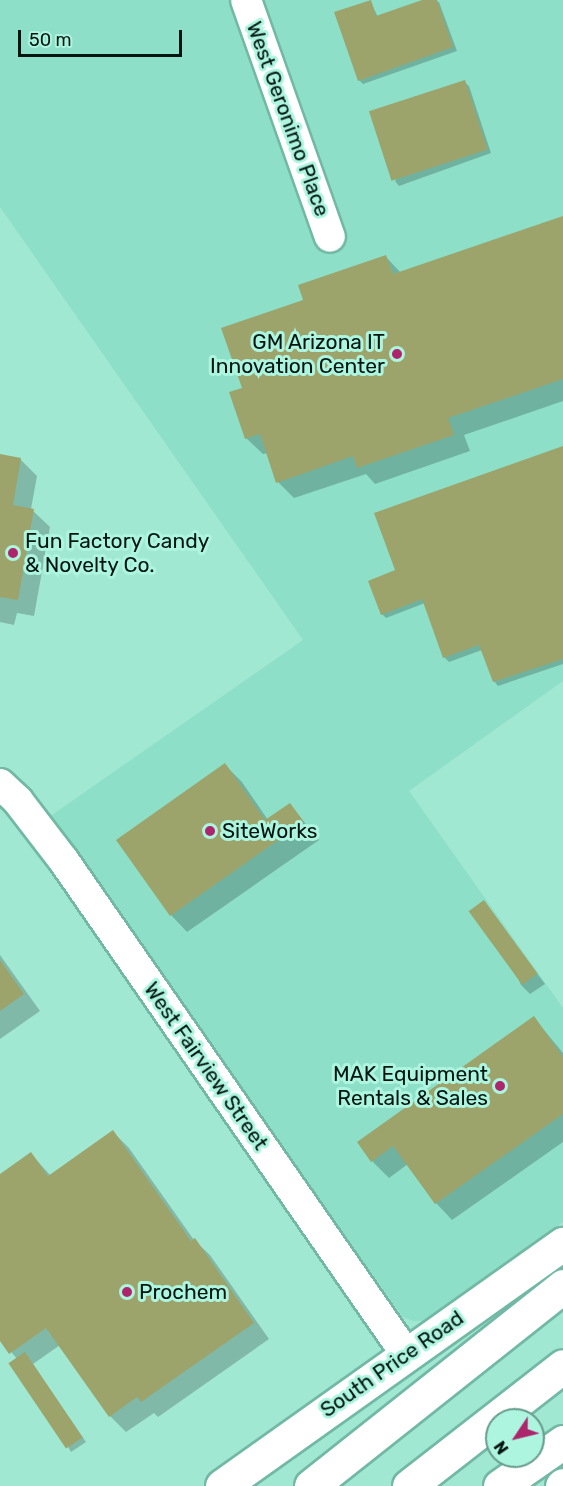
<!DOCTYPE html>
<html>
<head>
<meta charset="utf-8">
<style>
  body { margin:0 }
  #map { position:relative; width:563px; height:1486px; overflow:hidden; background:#a1e8d3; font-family:Rubik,sans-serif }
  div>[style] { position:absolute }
  .built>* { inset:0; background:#8ddfc8 }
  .shadow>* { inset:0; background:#0003 }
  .building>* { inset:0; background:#9ca46c; transform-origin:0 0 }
  .roads { filter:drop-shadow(2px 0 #72b8a5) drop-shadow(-2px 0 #72b8a5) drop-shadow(0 2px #72b8a5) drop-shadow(0 -2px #72b8a5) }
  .minor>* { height:30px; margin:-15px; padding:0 15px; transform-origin:15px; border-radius:15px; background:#fff }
  .major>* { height:33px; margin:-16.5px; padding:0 16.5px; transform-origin:16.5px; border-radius:16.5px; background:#fff }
  .highway>* { height:33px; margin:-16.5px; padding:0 16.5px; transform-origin:16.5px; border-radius:16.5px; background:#fff }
  .dots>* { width:16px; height:16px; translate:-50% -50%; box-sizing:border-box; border:3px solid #aef5e0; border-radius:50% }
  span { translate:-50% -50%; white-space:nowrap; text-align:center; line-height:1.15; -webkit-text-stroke:6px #aef5e0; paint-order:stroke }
  .street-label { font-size:21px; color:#00150f }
  .poi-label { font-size:21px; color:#00150f }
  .right { translate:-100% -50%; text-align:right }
  .left { translate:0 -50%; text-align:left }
  .north { position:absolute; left:485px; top:1408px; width:60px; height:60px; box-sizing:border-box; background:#aef5e0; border:2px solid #689b8c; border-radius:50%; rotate:235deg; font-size:16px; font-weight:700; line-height:24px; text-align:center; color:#00150f }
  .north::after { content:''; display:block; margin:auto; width:21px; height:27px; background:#ad266b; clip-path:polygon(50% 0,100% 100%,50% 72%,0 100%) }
  .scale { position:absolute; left:18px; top:30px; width:164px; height:27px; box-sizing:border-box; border:3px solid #00150f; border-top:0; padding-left:8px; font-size:18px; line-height:21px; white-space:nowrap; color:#00150f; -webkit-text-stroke:4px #aef5e0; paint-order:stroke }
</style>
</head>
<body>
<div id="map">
  <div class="built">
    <i style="clip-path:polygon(0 0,563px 0,563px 681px,409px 791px,563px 1008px,563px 1222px,508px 1265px,427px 1321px,413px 1321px,403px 1317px,397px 1309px,49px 817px,303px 640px,0 207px)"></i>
  </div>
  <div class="shadow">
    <i style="clip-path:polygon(427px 0,439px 2px,457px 51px,363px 84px,359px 80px,370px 1px,378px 17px)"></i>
    <i style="clip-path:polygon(464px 82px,469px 86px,491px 153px,399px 186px,395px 181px)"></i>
    <i style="clip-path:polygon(563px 218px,563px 401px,464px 435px,470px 451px,375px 484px,366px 474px,294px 498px,278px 482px,268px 453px,263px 454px,246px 438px,244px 389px,305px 301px,386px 257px,401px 273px)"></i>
    <i style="clip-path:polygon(563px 447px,563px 664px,498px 686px,494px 681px,482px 650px,449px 662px,444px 657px,425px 603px,386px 618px,382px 614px,397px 571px)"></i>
    <i style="clip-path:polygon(0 456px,20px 459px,37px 476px,31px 509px,50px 527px,34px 616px,17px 613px,14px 625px,0 622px)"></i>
    <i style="clip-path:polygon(225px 765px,242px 782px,268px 820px,290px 805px,319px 840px,187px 932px,171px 915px)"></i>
    <i style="clip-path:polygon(484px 902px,545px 984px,530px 994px,521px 985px)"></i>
    <i style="clip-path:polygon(0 955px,40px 1011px,0 1039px)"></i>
    <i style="clip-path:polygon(534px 1018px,563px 1053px,563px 1142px,452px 1220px,436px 1203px,408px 1164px,389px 1178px,372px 1161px)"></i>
    <i style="clip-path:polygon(113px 1132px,129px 1148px,194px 1240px,210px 1255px,269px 1339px,158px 1417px,154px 1413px,126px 1432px,110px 1416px,60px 1345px,33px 1364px,86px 1442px,71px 1452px,17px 1359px,0 1338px,0 1177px,31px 1154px,51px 1176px)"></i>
  </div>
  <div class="building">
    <i style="clip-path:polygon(371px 0,376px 16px,422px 0,437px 0,453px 47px,358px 81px,334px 12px)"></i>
    <i style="left:465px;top:80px;width:73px;height:101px;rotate:72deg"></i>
    <i style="clip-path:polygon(563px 216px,563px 379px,448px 418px,454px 435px,357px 468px,353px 456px,276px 483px,260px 434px,245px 439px,229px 392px,242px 388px,221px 328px,303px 300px,298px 285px,386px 255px,393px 274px)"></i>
    <i style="clip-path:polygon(563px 446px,563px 659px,493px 682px,479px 645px,443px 658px,422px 599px,381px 615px,368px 581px,395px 570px,374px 513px)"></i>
    <i style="clip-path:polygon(0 454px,21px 458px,13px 505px,34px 509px,18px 600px,0 597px)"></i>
    <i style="clip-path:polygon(225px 763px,265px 820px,290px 803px,304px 822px,170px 916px,116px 840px)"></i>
    <i style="left:484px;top:900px;width:91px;height:19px;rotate:54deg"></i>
    <i style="clip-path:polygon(0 960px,24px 994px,0 1011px)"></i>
    <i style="clip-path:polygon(534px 1016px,563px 1057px,563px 1114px,435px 1204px,393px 1146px,371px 1162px,357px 1142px)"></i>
    <i style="clip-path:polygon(113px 1130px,191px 1241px,195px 1238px,254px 1323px,141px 1402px,137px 1397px,109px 1417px,46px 1328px,9px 1354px,0 1341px,0 1174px,31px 1152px,48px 1176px)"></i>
    <i style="left:25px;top:1352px;width:103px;height:20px;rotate:56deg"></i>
  </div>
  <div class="roads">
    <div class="minor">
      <i style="left:246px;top:0;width:251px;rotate:70.5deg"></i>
      <i style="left:0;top:784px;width:25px;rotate:43deg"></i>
      <i style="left:18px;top:801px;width:76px;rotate:52.5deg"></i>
      <i style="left:64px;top:861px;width:600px;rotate:55.25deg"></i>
    </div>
    <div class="major">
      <i style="left:222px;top:1486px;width:418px;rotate:-35.4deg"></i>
    </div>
    <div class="highway">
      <i style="left:311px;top:1486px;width:322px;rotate:-38.4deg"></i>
      <i style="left:409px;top:1486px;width:195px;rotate:-37.9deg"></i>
      <i style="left:500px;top:1486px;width:77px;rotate:-34.9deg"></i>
      <i style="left:562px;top:1486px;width:1px;rotate:-45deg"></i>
    </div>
  </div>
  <div class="dots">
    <i style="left:397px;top:354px;background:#ad266b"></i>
    <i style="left:13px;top:553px;background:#ad266b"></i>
    <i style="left:210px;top:831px;background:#ad266b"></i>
    <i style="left:500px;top:1086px;background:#ad266b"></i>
    <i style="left:127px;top:1292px;background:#ad266b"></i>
  </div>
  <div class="street-label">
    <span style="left:288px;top:119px;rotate:70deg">West Geronimo Place</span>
    <span style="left:206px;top:1066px;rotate:55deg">West Fairview Street</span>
    <span style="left:392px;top:1364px;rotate:-35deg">South Price Road</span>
  </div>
  <div class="poi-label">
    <span class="right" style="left:385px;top:354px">GM Arizona IT<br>Innovation Center</span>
    <span class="left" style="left:25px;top:553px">Fun Factory Candy<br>&amp; Novelty Co.</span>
    <span class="left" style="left:222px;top:831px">SiteWorks</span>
    <span class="right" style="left:488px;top:1086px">MAK Equipment<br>Rentals &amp; Sales</span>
    <span class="left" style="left:139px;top:1292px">Prochem</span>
  </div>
  <div class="north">N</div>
  <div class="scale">50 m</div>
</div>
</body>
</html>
